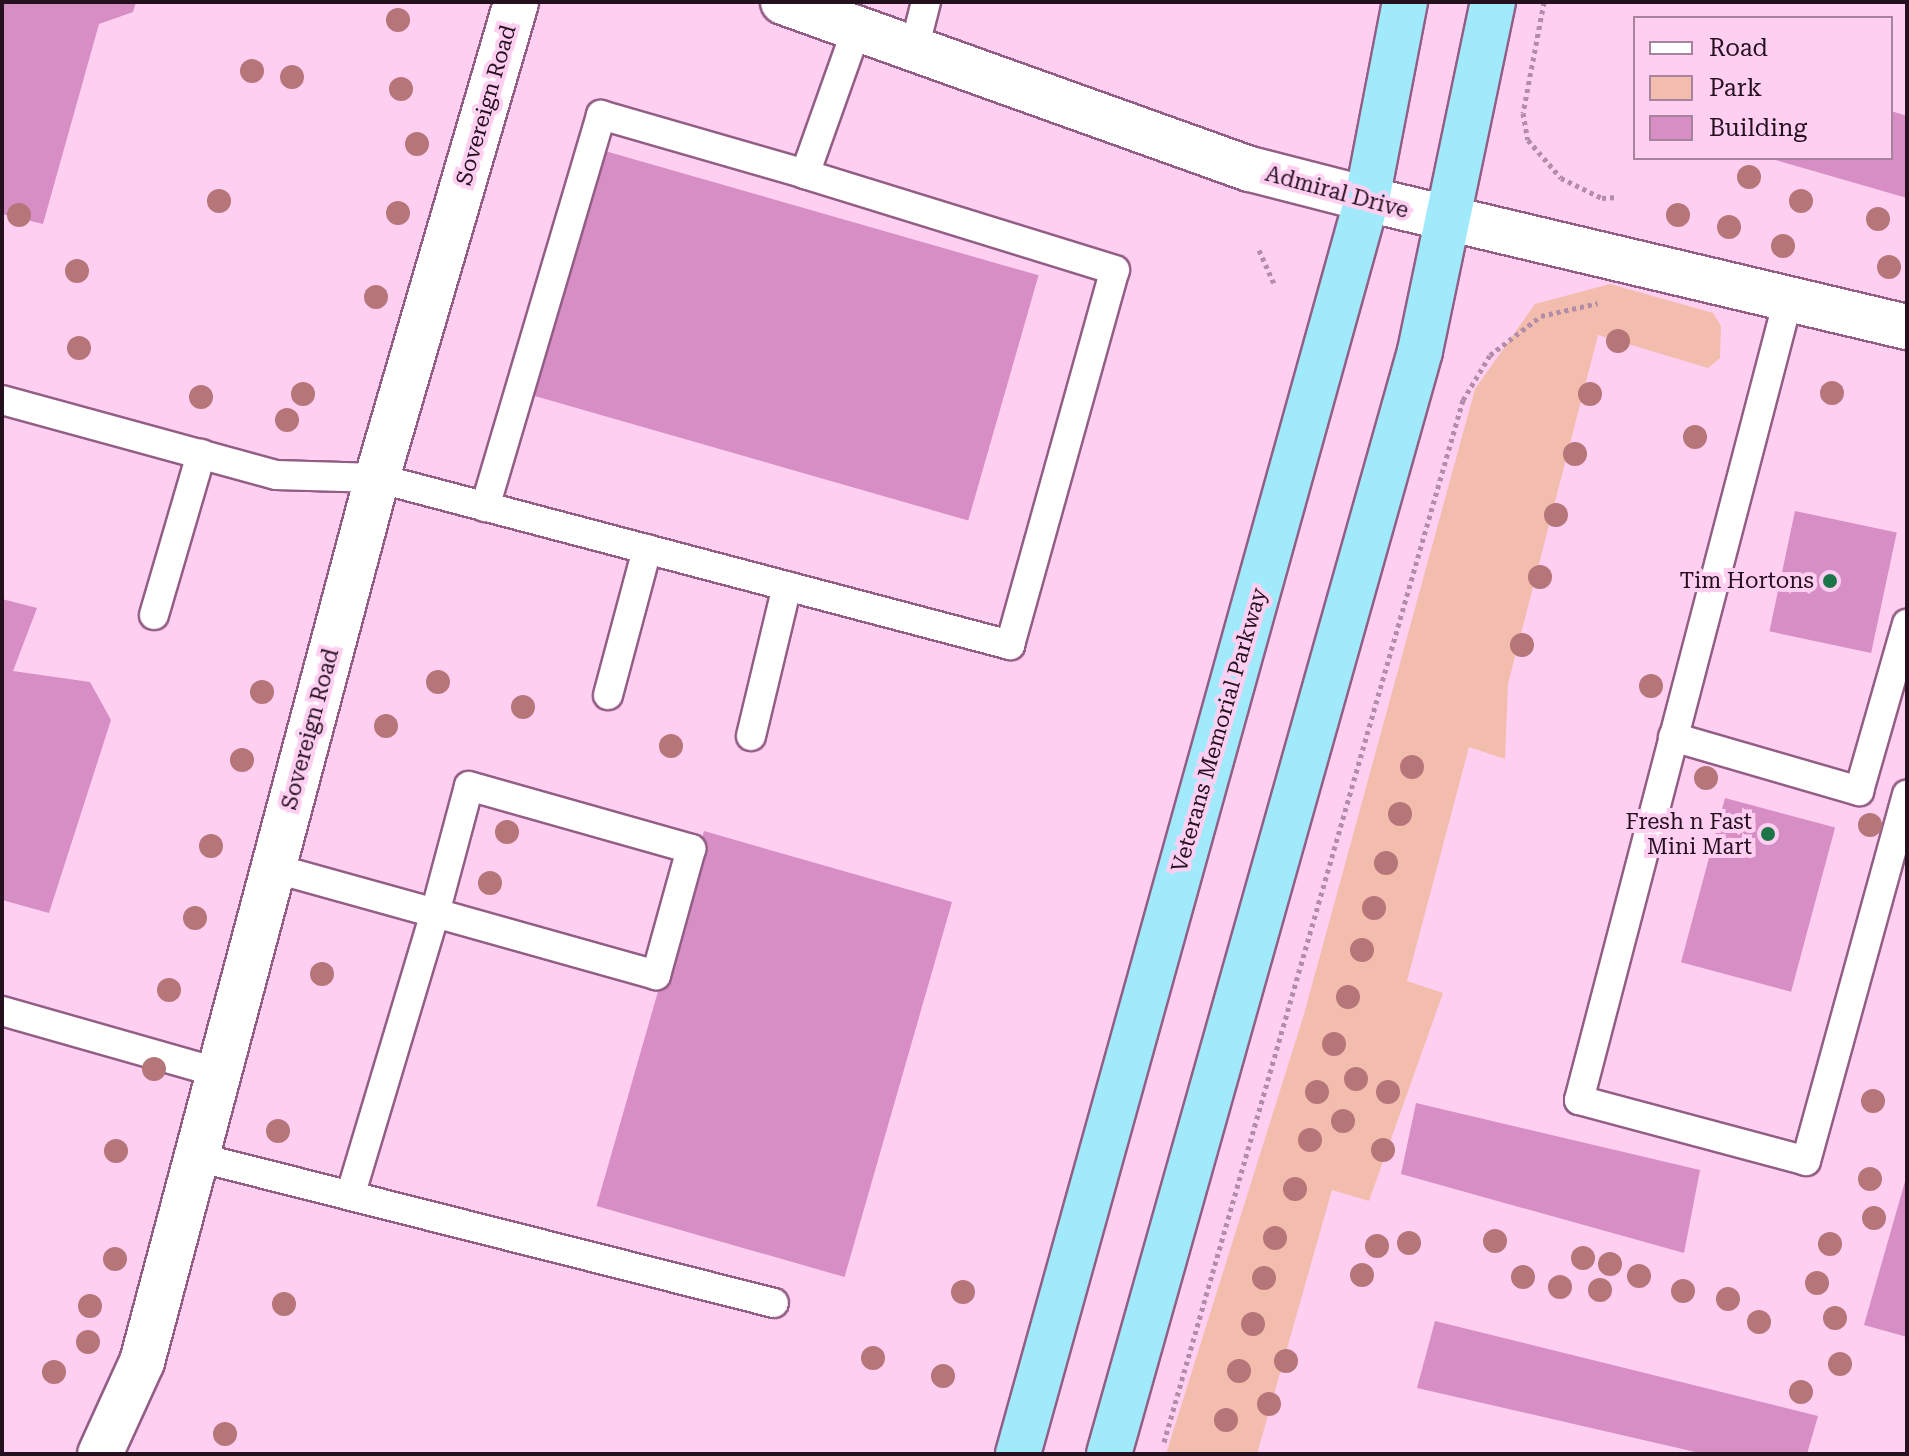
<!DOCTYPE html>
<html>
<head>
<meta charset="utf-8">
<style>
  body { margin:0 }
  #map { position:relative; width:1909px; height:1456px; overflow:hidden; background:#ffcff1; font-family:"Roboto Serif",serif }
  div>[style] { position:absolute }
  .green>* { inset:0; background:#f3bdad }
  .building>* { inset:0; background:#d78ec4; transform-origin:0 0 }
  .path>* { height:5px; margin-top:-2.5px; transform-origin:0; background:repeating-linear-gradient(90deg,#b38ca8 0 4px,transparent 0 8px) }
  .roads { filter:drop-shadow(2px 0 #935e85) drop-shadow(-2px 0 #935e85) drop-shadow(0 2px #935e85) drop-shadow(0 -2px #935e85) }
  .service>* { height:28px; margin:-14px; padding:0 14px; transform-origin:14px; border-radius:14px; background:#fff }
  .minor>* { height:44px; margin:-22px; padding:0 22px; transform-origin:22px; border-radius:22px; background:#fff }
  .tertiary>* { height:44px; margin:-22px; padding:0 22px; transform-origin:22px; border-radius:22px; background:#fff }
  .trunk>* { height:44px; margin:-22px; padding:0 22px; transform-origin:22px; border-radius:22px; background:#a0eafc }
  .trees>* { width:24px; height:24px; margin:-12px; border-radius:50%; background:#b67578 }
  .dots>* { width:22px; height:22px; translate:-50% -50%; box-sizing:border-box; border:4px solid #ffcff1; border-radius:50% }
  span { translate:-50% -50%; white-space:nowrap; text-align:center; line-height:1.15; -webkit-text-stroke:8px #ffcff1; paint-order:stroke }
  .street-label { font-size:22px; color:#251020 }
  .poi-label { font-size:22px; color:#251020 }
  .right { translate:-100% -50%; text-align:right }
  .frame { position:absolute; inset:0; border:4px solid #251020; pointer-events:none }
  .legend { position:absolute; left:1633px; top:16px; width:260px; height:144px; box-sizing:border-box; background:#ffcff1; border:2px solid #a8839d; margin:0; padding:10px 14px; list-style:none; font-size:24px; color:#251020 }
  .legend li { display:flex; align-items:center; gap:16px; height:40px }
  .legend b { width:40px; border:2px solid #a8839d }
</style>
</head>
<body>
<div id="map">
  <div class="green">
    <i style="clip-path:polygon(1610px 284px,1713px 313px,1721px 326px,1720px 358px,1708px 368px,1598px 335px,1508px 684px,1505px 759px,1469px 747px,1407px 981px,1443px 993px,1369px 1201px,1332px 1190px,1257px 1454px,1166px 1454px,1304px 1014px,1475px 389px,1535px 304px)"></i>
  </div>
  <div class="building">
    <i style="clip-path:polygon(2px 2px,136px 2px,133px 12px,99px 24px,43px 224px,2px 214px)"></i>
    <i style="clip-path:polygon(1891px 111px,1907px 116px,1907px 198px,1772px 159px,1891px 158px)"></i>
    <i style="left:605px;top:151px;width:451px;height:255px;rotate:16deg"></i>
    <i style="left:1795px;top:511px;width:104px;height:123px;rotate:12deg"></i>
    <i style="clip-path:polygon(2px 599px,37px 608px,13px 671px,90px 682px,111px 720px,49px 913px,2px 900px)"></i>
    <i style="left:1725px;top:798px;width:114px;height:170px;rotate:15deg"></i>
    <i style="left:704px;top:831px;width:258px;height:390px;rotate:16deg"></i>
    <i style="clip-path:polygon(1416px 1103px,1700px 1170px,1684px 1253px,1401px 1174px)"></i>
    <i style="clip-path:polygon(1906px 1178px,1907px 1178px,1907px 1337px,1864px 1325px)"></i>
    <i style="clip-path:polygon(1435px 1321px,1818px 1416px,1807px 1454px,1704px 1454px,1417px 1388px)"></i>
  </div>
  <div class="path">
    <i style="left:1544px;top:2px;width:113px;rotate:100.7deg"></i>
    <i style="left:1523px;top:113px;width:27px;rotate:80deg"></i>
    <i style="left:1528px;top:140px;width:50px;rotate:49deg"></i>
    <i style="left:1561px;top:178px;width:46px;rotate:26deg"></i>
    <i style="left:1602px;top:198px;width:15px;rotate:-4deg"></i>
    <i style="left:1259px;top:250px;width:37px;rotate:66deg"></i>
    <i style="left:1164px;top:1442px;width:1084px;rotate:-73.99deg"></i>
    <i style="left:1463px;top:400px;width:52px;rotate:-59deg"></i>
    <i style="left:1490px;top:355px;width:64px;rotate:-37.4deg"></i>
    <i style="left:1541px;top:316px;width:58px;rotate:-12.8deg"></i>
  </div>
  <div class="roads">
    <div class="service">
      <i style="left:914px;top:49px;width:49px;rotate:-75.7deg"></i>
      <i style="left:1788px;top:300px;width:827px;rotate:104.64deg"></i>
      <i style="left:1579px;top:1100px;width:235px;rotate:15deg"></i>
      <i style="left:1806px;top:1161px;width:380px;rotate:-74.6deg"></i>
      <i style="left:2px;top:400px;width:284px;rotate:15.3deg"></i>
      <i style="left:276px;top:475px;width:101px;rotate:1.7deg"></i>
      <i style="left:377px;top:478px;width:655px;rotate:14.78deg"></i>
      <i style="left:1010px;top:645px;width:389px;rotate:-74.4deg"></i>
      <i style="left:1115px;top:270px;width:325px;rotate:-162.8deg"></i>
      <i style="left:805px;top:174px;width:155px;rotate:-70.4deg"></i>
      <i style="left:485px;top:507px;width:409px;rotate:-73.5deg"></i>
      <i style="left:601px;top:115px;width:212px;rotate:16.1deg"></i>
      <i style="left:154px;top:615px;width:168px;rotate:-73.7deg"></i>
      <i style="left:608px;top:695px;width:151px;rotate:-75deg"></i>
      <i style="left:751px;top:736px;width:154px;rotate:-76.5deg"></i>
      <i style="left:1673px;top:737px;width:194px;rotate:16.2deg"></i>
      <i style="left:1859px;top:791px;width:174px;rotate:-74deg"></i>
      <i style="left:469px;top:786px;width:231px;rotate:15.8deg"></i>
      <i style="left:691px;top:849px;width:131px;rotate:105.5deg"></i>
      <i style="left:656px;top:975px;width:230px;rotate:-164.3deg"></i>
      <i style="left:435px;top:913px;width:131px;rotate:-75deg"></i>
      <i style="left:273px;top:868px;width:168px;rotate:15.5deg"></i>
      <i style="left:435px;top:913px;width:295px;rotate:106.7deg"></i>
      <i style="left:2px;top:1011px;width:226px;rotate:15.9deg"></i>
      <i style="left:197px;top:1157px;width:595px;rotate:14.2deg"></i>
    </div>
    <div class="minor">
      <i style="left:783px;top:2px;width:496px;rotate:19.7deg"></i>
      <i style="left:1250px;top:169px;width:121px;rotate:14.4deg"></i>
      <i style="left:100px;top:1454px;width:101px;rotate:-65.5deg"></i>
      <i style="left:142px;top:1362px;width:915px;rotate:-75.11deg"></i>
      <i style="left:377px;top:478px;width:496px;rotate:-73.7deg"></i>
    </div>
    <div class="tertiary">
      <i style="left:1367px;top:199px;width:555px;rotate:13.34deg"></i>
    </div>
    <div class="trunk">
      <i style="left:1018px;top:1454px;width:1303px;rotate:-74.46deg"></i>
      <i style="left:1367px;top:199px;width:201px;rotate:-79.1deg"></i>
      <i style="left:1109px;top:1454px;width:1146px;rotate:-74.25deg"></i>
      <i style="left:1420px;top:351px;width:357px;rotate:-78.2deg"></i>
    </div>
  </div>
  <div class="trees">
    <i style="left:398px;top:20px"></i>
    <i style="left:252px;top:71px"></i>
    <i style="left:292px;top:77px"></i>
    <i style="left:401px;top:89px"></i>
    <i style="left:417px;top:144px"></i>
    <i style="left:1749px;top:177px"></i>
    <i style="left:219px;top:201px"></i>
    <i style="left:1801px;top:201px"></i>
    <i style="left:398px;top:213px"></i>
    <i style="left:19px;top:215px"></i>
    <i style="left:1678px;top:215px"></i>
    <i style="left:1878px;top:219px"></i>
    <i style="left:1729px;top:227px"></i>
    <i style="left:1783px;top:246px"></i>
    <i style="left:1889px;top:267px"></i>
    <i style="left:77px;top:271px"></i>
    <i style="left:376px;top:297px"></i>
    <i style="left:1618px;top:341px"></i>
    <i style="left:79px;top:348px"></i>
    <i style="left:1832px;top:393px"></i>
    <i style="left:303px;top:394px"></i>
    <i style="left:1590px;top:394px"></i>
    <i style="left:201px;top:397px"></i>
    <i style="left:287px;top:420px"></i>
    <i style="left:1695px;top:437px"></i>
    <i style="left:1575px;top:454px"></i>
    <i style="left:1556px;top:515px"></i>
    <i style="left:1540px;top:577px"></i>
    <i style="left:1522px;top:645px"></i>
    <i style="left:438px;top:682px"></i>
    <i style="left:1651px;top:686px"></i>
    <i style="left:262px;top:692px"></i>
    <i style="left:523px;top:707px"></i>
    <i style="left:386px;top:726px"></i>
    <i style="left:671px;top:746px"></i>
    <i style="left:242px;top:760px"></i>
    <i style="left:1412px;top:767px"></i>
    <i style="left:1706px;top:778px"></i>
    <i style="left:1400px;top:814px"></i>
    <i style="left:1870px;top:825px"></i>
    <i style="left:507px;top:832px"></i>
    <i style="left:211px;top:846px"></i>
    <i style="left:1386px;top:863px"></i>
    <i style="left:490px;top:883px"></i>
    <i style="left:1374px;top:908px"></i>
    <i style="left:195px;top:918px"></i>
    <i style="left:1362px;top:950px"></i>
    <i style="left:322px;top:974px"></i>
    <i style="left:169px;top:990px"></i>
    <i style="left:1348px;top:997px"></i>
    <i style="left:1334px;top:1044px"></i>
    <i style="left:154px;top:1069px"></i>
    <i style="left:1356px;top:1079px"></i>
    <i style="left:1317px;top:1092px"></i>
    <i style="left:1388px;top:1092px"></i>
    <i style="left:1873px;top:1101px"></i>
    <i style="left:1343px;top:1121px"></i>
    <i style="left:278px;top:1131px"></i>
    <i style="left:1310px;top:1140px"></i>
    <i style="left:1383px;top:1150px"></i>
    <i style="left:116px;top:1151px"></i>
    <i style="left:1870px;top:1179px"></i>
    <i style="left:1295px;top:1189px"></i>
    <i style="left:1874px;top:1218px"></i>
    <i style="left:1275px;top:1238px"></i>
    <i style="left:1495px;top:1241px"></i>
    <i style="left:1409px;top:1243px"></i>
    <i style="left:1830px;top:1244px"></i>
    <i style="left:1377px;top:1246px"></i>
    <i style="left:1583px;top:1258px"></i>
    <i style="left:115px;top:1259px"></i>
    <i style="left:1610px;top:1264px"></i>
    <i style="left:1362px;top:1275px"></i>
    <i style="left:1639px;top:1276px"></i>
    <i style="left:1523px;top:1277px"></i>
    <i style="left:1264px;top:1278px"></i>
    <i style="left:1817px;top:1283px"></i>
    <i style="left:1560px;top:1287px"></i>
    <i style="left:1600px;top:1290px"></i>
    <i style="left:1683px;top:1291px"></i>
    <i style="left:963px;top:1292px"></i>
    <i style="left:1728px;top:1299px"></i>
    <i style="left:284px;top:1304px"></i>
    <i style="left:90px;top:1306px"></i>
    <i style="left:1835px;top:1318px"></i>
    <i style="left:1759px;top:1322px"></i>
    <i style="left:1253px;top:1324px"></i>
    <i style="left:88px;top:1342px"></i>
    <i style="left:873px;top:1358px"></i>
    <i style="left:1286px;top:1361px"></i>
    <i style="left:1840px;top:1364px"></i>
    <i style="left:1239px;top:1371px"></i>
    <i style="left:54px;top:1372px"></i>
    <i style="left:943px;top:1376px"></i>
    <i style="left:1801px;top:1392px"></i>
    <i style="left:1269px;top:1404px"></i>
    <i style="left:1226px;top:1420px"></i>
    <i style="left:225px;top:1434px"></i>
  </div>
  <div class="dots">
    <i style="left:1830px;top:581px;background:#1c7549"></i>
    <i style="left:1768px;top:834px;background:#1c7549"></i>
  </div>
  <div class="street-label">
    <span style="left:486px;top:105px;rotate:-74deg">Sovereign Road</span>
    <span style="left:1337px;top:192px;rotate:15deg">Admiral Drive</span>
    <span style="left:310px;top:729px;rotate:-75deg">Sovereign Road</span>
    <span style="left:1219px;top:730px;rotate:-74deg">Veterans Memorial Parkway</span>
  </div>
  <div class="poi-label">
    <span class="right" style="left:1814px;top:581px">Tim Hortons</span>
    <span class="right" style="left:1752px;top:834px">Fresh n Fast<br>Mini Mart</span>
  </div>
  <div class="frame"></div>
  <ul class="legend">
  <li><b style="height:10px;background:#fff"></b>Road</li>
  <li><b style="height:22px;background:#f3bdad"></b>Park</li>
  <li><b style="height:22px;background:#d78ec4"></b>Building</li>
  </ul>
</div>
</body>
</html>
